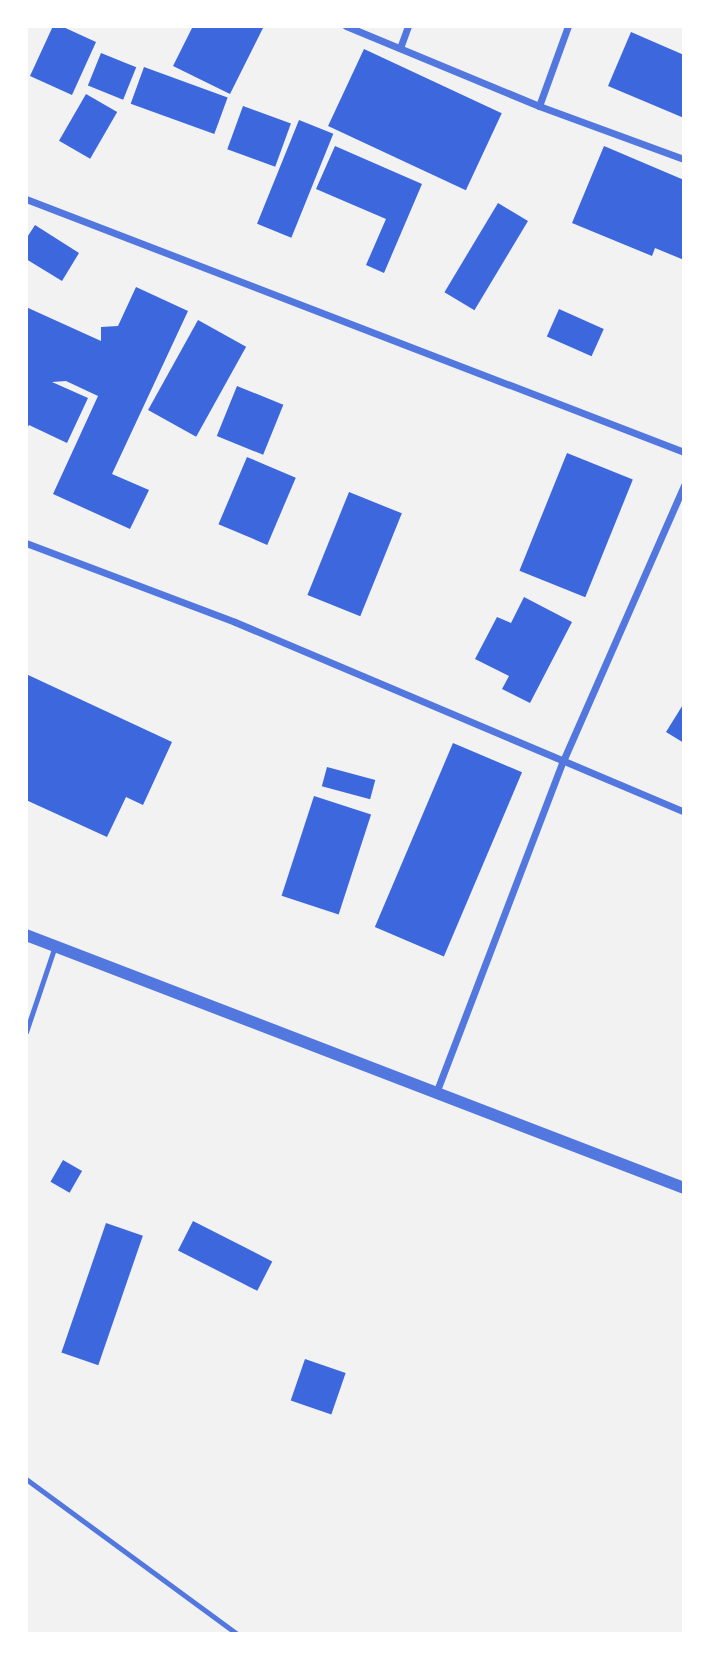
<!DOCTYPE html>
<html>
<head>
<meta charset="utf-8">
<style>
  body { margin:0 }
  #map { position:relative; width:710px; height:1660px; overflow:hidden; background:#f2f2f2; font-family:Quicksand,sans-serif }
  div>[style] { position:absolute }
  .building>* { inset:0; background:#3d67dc; transform-origin:0 0 }
  .service>* { height:5px; margin:-2.5px; padding:0 2.5px; transform-origin:2.5px; border-radius:2.5px; background:#5277de }
  .minor>* { height:7px; margin:-3.5px; padding:0 3.5px; transform-origin:3.5px; border-radius:3.5px; background:#5277de }
  .tertiary>* { height:12px; margin:-6px; padding:0 6px; transform-origin:6px; border-radius:6px; background:#5277de }
  span { translate:-50% -50%; white-space:nowrap; text-align:center; line-height:1.15; -webkit-text-stroke:7px #fff; paint-order:stroke }
  .frame { position:absolute; inset:0; border:28px solid #fff; pointer-events:none }
</style>
</head>
<body>
<div id="map">
  <div class="building">
    <i style="clip-path:polygon(53px 26px,61px 26px,96px 42px,72px 95px,30px 76px)"></i>
    <i style="clip-path:polygon(193px 26px,264px 26px,230px 94px,173px 66px)"></i>
    <i style="clip-path:polygon(631px 32px,684px 55px,684px 118px,608px 86px)"></i>
    <i style="left:364px;top:49px;width:152px;height:85px;rotate:25deg"></i>
    <i style="left:101px;top:53px;width:38px;height:35px;rotate:22deg"></i>
    <i style="left:144px;top:67px;width:89px;height:39px;rotate:20deg"></i>
    <i style="left:86px;top:94px;width:36px;height:54px;rotate:30deg"></i>
    <i style="left:243px;top:106px;width:51px;height:46px;rotate:20deg"></i>
    <i style="left:299px;top:120px;width:37px;height:112px;rotate:22deg"></i>
    <i style="clip-path:polygon(335px 146px,422px 184px,384px 273px,366px 265px,386px 219px,316px 189px)"></i>
    <i style="clip-path:polygon(604px 146px,684px 180px,684px 260px,655px 248px,652px 256px,572px 223px)"></i>
    <i style="left:498px;top:203px;width:35px;height:104px;rotate:31deg"></i>
    <i style="clip-path:polygon(35px 225px,79px 253px,62px 281px,26px 259px,26px 239px)"></i>
    <i style="clip-path:polygon(136px 287px,188px 311px,112px 474px,149px 490px,130px 529px,53px 494px,98px 396px,66px 381px,52px 382px,88px 398px,67px 443px,29px 425px,26px 430px,26px 307px,101px 341px,101px 327px,118px 326px)"></i>
    <i style="left:559px;top:309px;width:49px;height:30px;rotate:24deg"></i>
    <i style="left:198px;top:320px;width:55px;height:103px;rotate:29deg"></i>
    <i style="left:237px;top:386px;width:50px;height:54px;rotate:22deg"></i>
    <i style="left:567px;top:453px;width:71px;height:127px;rotate:22deg"></i>
    <i style="left:247px;top:457px;width:53px;height:73px;rotate:23deg"></i>
    <i style="left:349px;top:492px;width:57px;height:111px;rotate:22deg"></i>
    <i style="clip-path:polygon(524px 597px,572px 622px,530px 703px,502px 689px,509px 676px,475px 659px,497px 617px,511px 623px)"></i>
    <i style="clip-path:polygon(26px 674px,172px 742px,143px 805px,126px 797px,107px 837px,26px 800px)"></i>
    <i style="clip-path:polygon(684px 703px,684px 743px,666px 732px)"></i>
    <i style="left:453px;top:743px;width:75px;height:200px;rotate:23deg"></i>
    <i style="left:327px;top:767px;width:50px;height:20px;rotate:15deg"></i>
    <i style="left:314px;top:796px;width:60px;height:105px;rotate:18deg"></i>
    <i style="left:63px;top:1160px;width:22px;height:25px;rotate:30deg"></i>
    <i style="left:193px;top:1221px;width:89px;height:33px;rotate:27deg"></i>
    <i style="left:106px;top:1223px;width:39px;height:137px;rotate:19deg"></i>
    <i style="left:305px;top:1359px;width:43px;height:44px;rotate:19deg"></i>
  </div>
  <div class="service">
    <i style="left:26px;top:1032px;width:91px;rotate:-71.4deg"></i>
    <i style="left:26px;top:1479px;width:262px;rotate:36.3deg"></i>
  </div>
  <div class="minor">
    <i style="left:346px;top:26px;width:209px;rotate:22.5deg"></i>
    <i style="left:539px;top:106px;width:154px;rotate:20.1deg"></i>
    <i style="left:400px;top:48px;width:23px;rotate:-70deg"></i>
    <i style="left:539px;top:106px;width:85px;rotate:-70.1deg"></i>
    <i style="left:26px;top:199px;width:705px;rotate:21.03deg"></i>
    <i style="left:26px;top:543px;width:223px;rotate:20.7deg"></i>
    <i style="left:235px;top:622px;width:488px;rotate:22.9deg"></i>
    <i style="left:436px;top:1093px;width:355px;rotate:-69.1deg"></i>
    <i style="left:563px;top:761px;width:301px;rotate:-66.3deg"></i>
  </div>
  <div class="tertiary">
    <i style="left:26px;top:935px;width:705px;rotate:21.03deg"></i>
  </div>
  <div class="frame"></div>
</div>
</body>
</html>
